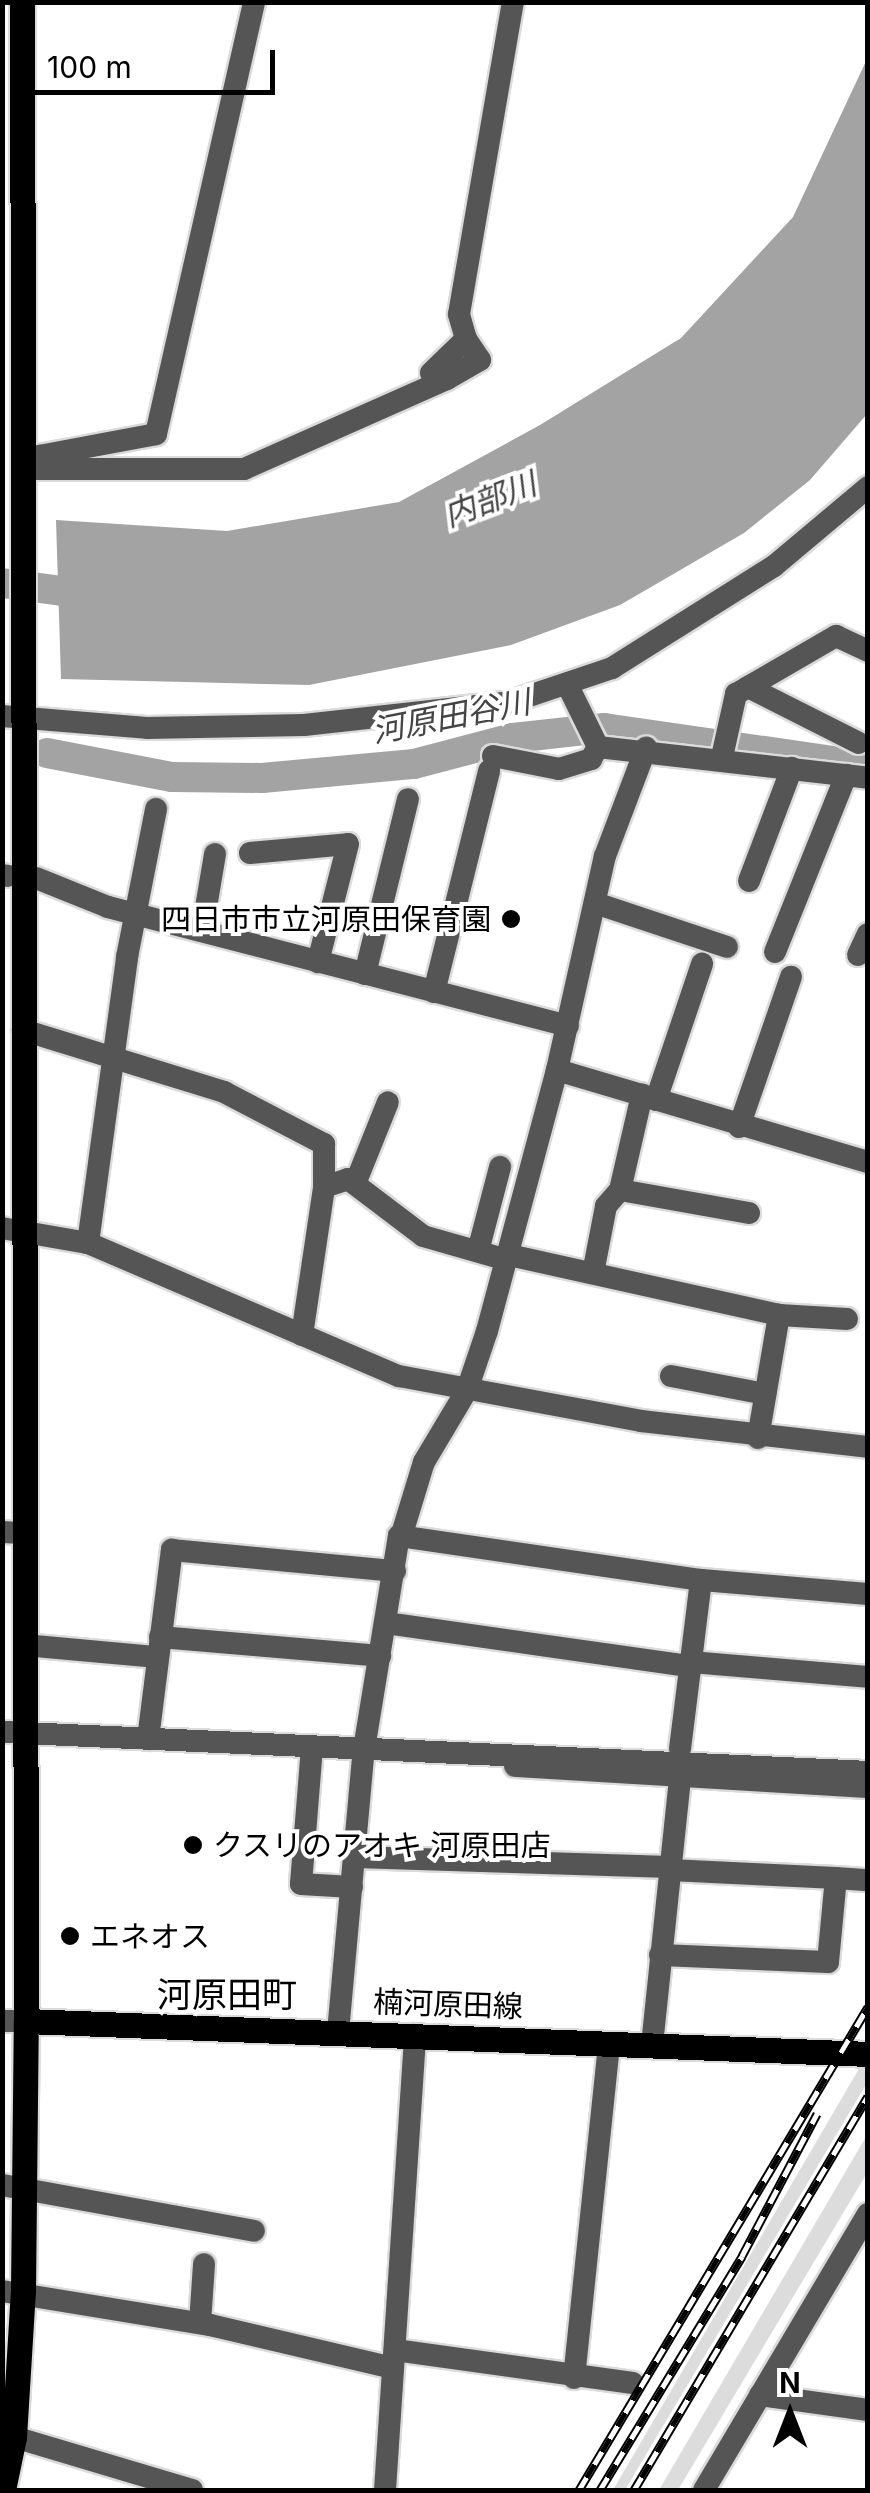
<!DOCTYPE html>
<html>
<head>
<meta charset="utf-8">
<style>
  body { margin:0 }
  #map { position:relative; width:870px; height:2493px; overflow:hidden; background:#fff; font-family:Inter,"Noto Sans JP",sans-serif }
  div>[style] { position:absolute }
  .green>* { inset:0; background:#dcdcdc }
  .water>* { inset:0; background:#a3a3a3 }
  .river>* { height:30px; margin:-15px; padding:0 15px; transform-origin:15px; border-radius:15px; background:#a3a3a3 }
  .roads { filter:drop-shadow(2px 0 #dbdbdb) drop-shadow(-2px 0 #dbdbdb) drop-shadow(0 2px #dbdbdb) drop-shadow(0 -2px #dbdbdb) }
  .minor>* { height:22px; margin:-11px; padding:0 11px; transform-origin:11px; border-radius:11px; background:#555 }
  .major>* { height:25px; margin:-12.5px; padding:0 12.5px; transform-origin:12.5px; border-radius:12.5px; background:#000 }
  .rail>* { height:9px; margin-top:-4.5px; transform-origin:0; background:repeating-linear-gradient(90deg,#fff 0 15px,#000 0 30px); box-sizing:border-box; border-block:2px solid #000 }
  .dots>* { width:28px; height:28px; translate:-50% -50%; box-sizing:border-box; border:5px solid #fff; border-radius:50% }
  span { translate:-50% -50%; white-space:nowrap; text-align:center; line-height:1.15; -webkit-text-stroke:8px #fff; paint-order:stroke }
  .poi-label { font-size:30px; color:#000 }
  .right { translate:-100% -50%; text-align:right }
  .left { translate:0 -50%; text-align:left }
  .street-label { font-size:30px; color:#000 }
  .water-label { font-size:32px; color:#444; font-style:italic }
  .quarter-label { font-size:35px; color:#000 }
  .frame { position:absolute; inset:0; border:5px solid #000; pointer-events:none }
  .north { position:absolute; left:740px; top:2363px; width:100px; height:100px; -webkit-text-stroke:8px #fff; paint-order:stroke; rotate:0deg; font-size:28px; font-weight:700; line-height:40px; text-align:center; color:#000 }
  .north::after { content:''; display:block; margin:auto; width:35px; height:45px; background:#000; clip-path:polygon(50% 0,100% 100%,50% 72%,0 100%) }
  .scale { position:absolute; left:30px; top:50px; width:245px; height:45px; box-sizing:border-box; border:5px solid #000; border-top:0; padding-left:12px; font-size:30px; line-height:35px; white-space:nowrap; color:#000; -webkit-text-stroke:8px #fff; paint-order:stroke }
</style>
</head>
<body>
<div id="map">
  <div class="green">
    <i style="clip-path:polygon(860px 2067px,867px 2071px,867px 2083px,625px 2490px,613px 2490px)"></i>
    <i style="clip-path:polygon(867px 2135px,867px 2173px,678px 2490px,659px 2490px)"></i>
  </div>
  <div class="water">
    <i style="clip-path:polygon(867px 59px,867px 414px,810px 480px,744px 533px,620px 605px,511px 645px,309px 685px,61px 679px,56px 520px,227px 531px,399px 502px,540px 425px,681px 338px,793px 217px)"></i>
  </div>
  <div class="river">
    <i style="left:2px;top:583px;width:98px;rotate:7.6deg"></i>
    <i style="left:47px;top:753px;width:127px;rotate:10.9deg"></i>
    <i style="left:172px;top:777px;width:90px;rotate:0.6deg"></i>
    <i style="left:262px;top:778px;width:153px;rotate:-5.3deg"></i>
    <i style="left:414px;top:764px;width:102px;rotate:-14.7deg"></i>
    <i style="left:513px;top:738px;width:92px;rotate:-6.3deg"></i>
    <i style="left:604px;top:728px;width:267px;rotate:8.2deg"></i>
  </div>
  <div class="roads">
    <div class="minor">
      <i style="left:431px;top:373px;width:49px;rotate:-44.2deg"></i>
      <i style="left:466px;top:339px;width:26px;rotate:-106deg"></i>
      <i style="left:459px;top:314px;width:317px;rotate:-80.2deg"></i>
      <i style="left:23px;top:469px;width:21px;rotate:-39deg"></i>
      <i style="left:39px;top:456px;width:119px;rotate:-10.6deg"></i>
      <i style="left:156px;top:434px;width:443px;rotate:-77.2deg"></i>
      <i style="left:23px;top:469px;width:221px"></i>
      <i style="left:244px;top:469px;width:222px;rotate:-23.9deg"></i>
      <i style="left:447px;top:379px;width:38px;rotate:-30deg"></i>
      <i style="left:480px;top:360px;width:25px;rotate:-124deg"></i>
      <i style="left:568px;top:686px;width:68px;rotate:63.8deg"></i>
      <i style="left:598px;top:747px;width:272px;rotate:6.5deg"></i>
      <i style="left:748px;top:687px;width:124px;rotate:26.8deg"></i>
      <i style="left:2px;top:716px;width:145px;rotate:4.7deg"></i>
      <i style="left:147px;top:728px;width:157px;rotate:-1.1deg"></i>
      <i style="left:304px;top:725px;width:208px;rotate:-6.3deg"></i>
      <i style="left:511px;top:702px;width:107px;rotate:-18.6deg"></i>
      <i style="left:612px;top:668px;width:191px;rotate:-32.2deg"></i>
      <i style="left:774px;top:566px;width:123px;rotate:-40deg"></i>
      <i style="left:493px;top:756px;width:67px;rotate:11.1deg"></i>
      <i style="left:559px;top:769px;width:34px;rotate:-17deg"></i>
      <i style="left:591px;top:759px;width:14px;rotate:-60deg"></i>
      <i style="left:722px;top:757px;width:65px;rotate:-77.5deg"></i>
      <i style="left:736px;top:694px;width:116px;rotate:-30.1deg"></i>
      <i style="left:836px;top:636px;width:35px;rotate:25deg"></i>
      <i style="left:250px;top:853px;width:98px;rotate:-5.2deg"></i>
      <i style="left:348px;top:844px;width:122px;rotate:104.3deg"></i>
      <i style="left:2px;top:875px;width:6px;rotate:9deg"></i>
      <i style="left:36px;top:878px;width:78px;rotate:21.9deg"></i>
      <i style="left:108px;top:907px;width:475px;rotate:14.5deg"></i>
      <i style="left:749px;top:881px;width:121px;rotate:-69.2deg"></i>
      <i style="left:595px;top:903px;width:139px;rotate:18.4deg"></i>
      <i style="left:202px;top:931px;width:78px;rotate:-80.4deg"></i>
      <i style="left:775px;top:952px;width:191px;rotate:-68.1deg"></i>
      <i style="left:858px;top:955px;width:23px;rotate:-65deg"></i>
      <i style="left:365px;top:974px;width:180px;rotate:-76.2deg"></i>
      <i style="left:434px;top:992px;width:228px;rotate:-76deg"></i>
      <i style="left:23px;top:1030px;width:210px;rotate:17.1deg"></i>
      <i style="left:224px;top:1092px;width:113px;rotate:27.5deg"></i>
      <i style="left:324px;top:1144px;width:43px;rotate:90deg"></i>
      <i style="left:557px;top:1070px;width:324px;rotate:16.5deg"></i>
      <i style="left:656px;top:1100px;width:144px;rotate:-71.3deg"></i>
      <i style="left:739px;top:1127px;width:159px;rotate:-70.9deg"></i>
      <i style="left:355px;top:1184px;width:88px;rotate:-68.1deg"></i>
      <i style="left:620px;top:1190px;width:98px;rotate:-77deg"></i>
      <i style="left:2px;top:1228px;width:87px;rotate:9.9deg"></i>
      <i style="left:88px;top:1243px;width:338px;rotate:23.2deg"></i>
      <i style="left:399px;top:1376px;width:246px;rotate:10.5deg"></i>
      <i style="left:641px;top:1421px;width:228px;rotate:6.5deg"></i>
      <i style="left:88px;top:1243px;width:289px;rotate:-82.2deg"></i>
      <i style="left:127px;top:957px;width:151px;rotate:-78.9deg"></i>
      <i style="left:478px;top:1251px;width:87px;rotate:-75.3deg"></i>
      <i style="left:509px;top:1255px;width:277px;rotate:12.5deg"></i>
      <i style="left:779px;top:1315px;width:68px;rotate:3.4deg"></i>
      <i style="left:593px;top:1273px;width:68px;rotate:-79deg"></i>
      <i style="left:606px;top:1206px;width:21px;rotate:-49deg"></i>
      <i style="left:620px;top:1190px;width:131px;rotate:10.1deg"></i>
      <i style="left:302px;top:1335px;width:150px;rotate:-81.5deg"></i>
      <i style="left:324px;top:1187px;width:25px;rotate:-18deg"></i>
      <i style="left:348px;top:1179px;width:94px;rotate:37.2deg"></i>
      <i style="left:423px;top:1236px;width:87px;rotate:15.9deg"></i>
      <i style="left:671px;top:1376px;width:96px;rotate:10.8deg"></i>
      <i style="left:758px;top:1438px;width:125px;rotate:-80.3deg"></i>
      <i style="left:2px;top:1532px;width:22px;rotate:3deg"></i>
      <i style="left:401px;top:1537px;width:78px;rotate:-73deg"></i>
      <i style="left:424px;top:1462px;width:84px;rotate:-59.2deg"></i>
      <i style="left:467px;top:1390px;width:62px;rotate:-71.3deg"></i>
      <i style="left:487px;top:1331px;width:270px;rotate:-75deg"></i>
      <i style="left:557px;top:1070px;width:219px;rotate:-77.4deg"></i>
      <i style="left:605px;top:856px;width:116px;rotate:-69.2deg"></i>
      <i style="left:386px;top:1623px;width:307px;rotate:8.1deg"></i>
      <i style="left:160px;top:1637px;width:221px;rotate:4.9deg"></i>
      <i style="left:24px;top:1645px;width:134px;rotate:5.2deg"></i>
      <i style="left:690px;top:1662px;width:179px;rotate:4.8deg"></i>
      <i style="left:2px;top:1732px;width:867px;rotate:2.64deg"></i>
      <i style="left:148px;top:1739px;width:191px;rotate:-82.8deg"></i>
      <i style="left:172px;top:1550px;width:224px;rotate:5.4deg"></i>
      <i style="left:312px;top:1747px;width:137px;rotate:94.6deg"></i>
      <i style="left:301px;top:1884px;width:51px;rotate:3.4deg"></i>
      <i style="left:680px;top:1749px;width:170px;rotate:-82.9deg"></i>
      <i style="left:515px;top:1766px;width:354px;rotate:3.4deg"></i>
      <i style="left:355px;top:1857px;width:315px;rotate:1.8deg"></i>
      <i style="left:670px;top:1870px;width:166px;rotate:2.8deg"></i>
      <i style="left:660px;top:1955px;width:168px;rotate:2.4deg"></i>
      <i style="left:828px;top:1962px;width:84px;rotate:-84.6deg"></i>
      <i style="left:836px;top:1878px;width:32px;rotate:4deg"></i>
      <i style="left:2px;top:2021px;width:24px"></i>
      <i style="left:338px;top:2032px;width:284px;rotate:-84.8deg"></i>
      <i style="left:364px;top:1749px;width:216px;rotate:-80.7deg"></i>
      <i style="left:399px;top:1536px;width:305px;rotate:8.3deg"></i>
      <i style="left:701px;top:1580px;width:168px;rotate:4.8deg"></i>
      <i style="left:652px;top:2045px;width:267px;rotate:-84deg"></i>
      <i style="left:2px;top:2185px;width:256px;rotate:10.3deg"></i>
      <i style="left:2px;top:2291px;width:211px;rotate:9.3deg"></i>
      <i style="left:210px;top:2325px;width:188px;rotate:13.2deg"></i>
      <i style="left:200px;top:2323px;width:59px;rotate:-86.1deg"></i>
      <i style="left:395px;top:2350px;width:240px;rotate:7.9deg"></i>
      <i style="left:574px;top:2378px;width:336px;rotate:-84deg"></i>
      <i style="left:760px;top:2395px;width:109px;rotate:7.9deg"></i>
      <i style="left:14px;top:2437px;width:186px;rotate:16.6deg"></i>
      <i style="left:385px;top:2490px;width:456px;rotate:-86.2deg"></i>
      <i style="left:704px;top:2490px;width:321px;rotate:-59.3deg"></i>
    </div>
    <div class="major">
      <i style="left:26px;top:2021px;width:843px;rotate:2.24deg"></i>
      <i style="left:3px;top:2490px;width:54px;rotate:-78.3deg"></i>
      <i style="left:14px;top:2437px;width:146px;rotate:-86.5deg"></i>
      <i style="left:23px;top:2291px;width:270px;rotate:-89.4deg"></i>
      <i style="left:26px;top:2021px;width:2019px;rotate:-90.11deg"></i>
    </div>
  </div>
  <div class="rail">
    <i style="left:579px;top:2490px;width:563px;rotate:-59.11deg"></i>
    <i style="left:600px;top:2490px;width:274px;rotate:-58.7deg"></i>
    <i style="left:742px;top:2256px;width:161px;rotate:-62.2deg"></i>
    <i style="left:634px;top:2490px;width:458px;rotate:-59.3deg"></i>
  </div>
  <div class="dots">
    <i style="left:511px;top:919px;background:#000"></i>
    <i style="left:193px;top:1845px;background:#000"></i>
    <i style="left:70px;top:1936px;background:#000"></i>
  </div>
  <div class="poi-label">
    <span class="right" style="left:491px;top:919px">四日市市立河原田保育園</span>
    <span class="left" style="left:213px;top:1845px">クスリのアオキ 河原田店</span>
    <span class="left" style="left:90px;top:1936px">エネオス</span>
  </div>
  <div class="street-label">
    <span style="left:448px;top:2004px;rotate:2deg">楠河原田線</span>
  </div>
  <div class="water-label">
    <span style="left:490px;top:500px;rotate:-21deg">内部川</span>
    <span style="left:451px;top:717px;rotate:-11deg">河原田谷川</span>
  </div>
  <div class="quarter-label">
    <span style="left:227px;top:1994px">河原田町</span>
  </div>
  <div class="frame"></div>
  <div class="north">N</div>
  <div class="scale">100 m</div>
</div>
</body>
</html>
